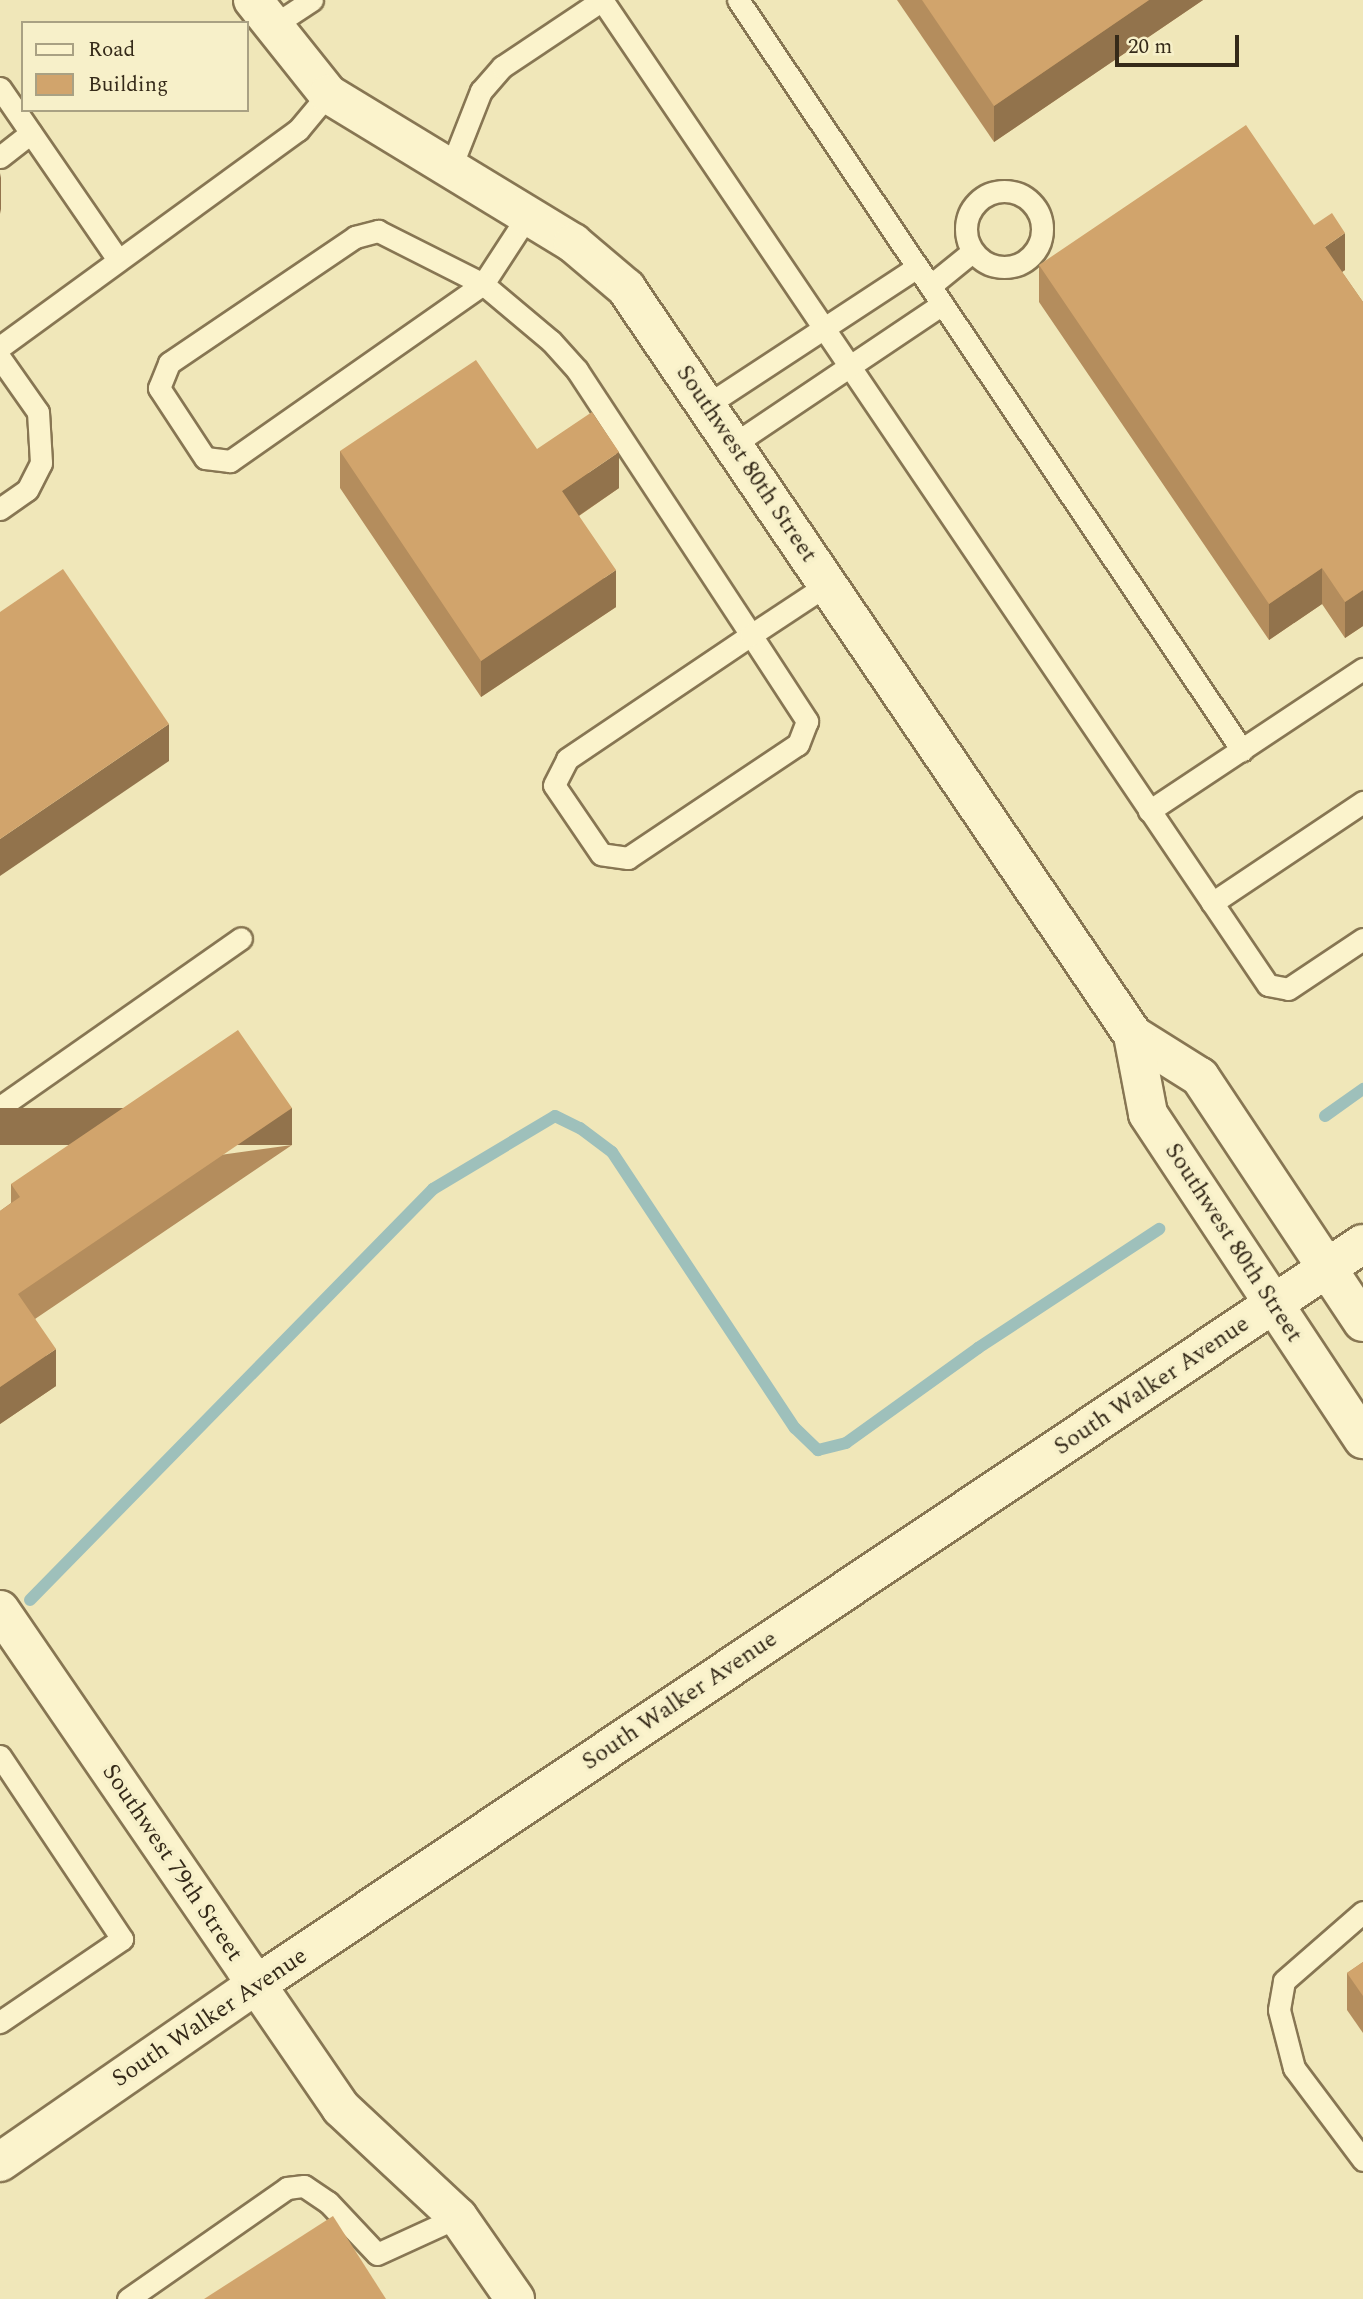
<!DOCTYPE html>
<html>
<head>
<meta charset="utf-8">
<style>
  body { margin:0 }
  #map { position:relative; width:1363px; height:2299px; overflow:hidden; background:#f0e7b9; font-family:Spectral,serif }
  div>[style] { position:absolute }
  .stream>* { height:12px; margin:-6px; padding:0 6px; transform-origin:6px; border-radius:6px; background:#9ec0bb }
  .roads { filter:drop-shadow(2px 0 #877653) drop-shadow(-2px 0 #877653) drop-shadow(0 2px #877653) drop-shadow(0 -2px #877653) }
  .service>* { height:21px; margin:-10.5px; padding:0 10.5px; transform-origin:10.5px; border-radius:10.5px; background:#fbf3cc }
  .service>.ring { margin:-10.5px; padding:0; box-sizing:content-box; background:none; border:21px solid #fbf3cc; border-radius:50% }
  .minor>* { height:38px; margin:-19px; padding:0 19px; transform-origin:19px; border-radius:19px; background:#fbf3cc }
  .secondary>* { height:38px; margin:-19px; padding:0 19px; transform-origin:19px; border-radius:19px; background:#fbf3cc }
  .wall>* { inset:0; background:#b48d5d }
  .shaded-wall>* { inset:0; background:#92734c; transform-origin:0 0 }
  .building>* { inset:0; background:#d1a46c }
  span { translate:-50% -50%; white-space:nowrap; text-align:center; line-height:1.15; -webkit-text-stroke:7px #f7f0c9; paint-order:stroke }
  .street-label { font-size:24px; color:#352a19 }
  .legend { position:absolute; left:21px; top:21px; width:228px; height:91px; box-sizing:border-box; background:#f7f0c9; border:2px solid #a9a183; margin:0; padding:9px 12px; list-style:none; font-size:21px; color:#352a19 }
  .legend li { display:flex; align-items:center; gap:14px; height:35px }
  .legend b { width:35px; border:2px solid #a9a183 }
  .scale { position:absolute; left:1115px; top:35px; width:124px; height:32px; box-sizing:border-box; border:4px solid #352a19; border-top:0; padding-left:9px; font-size:21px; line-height:24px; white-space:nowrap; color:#352a19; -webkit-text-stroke:5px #f7f0c9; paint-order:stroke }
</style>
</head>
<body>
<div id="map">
  <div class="stream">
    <i style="left:1325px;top:1116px;width:47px;rotate:-35.4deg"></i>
    <i style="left:30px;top:1600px;width:576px;rotate:-45.56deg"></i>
    <i style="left:433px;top:1189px;width:142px;rotate:-30.9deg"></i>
    <i style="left:555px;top:1116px;width:28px;rotate:26deg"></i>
    <i style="left:580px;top:1128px;width:40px;rotate:37deg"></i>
    <i style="left:612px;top:1152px;width:331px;rotate:56.5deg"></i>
    <i style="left:795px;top:1428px;width:32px;rotate:44deg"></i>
    <i style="left:818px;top:1450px;width:29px;rotate:-14deg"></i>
    <i style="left:846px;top:1443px;width:163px;rotate:-35.7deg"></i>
    <i style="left:978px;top:1348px;width:217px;rotate:-33.3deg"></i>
  </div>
  <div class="roads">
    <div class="service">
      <i style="left:738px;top:0;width:904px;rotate:56.1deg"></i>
      <i style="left:271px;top:27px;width:49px;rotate:-33.4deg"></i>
      <i style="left:0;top:88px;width:206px;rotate:55.5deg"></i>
      <i style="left:0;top:157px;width:39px;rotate:-38deg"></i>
      <i style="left:451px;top:167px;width:82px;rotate:-68.5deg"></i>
      <i style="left:481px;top:91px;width:32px;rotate:-49deg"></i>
      <i style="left:502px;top:67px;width:120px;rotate:-33.8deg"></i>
      <i style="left:602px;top:0;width:1189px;rotate:55.94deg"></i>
      <i style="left:1268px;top:985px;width:20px;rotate:11deg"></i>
      <i style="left:1288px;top:989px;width:90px;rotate:-33.7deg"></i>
      <i class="ring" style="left:966px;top:191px;width:55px;height:55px"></i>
      <i style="left:528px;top:215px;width:82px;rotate:123.1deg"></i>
      <i style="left:483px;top:284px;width:309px;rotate:145deg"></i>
      <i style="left:230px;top:461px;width:25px;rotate:-173deg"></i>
      <i style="left:205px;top:458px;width:84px;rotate:-123.3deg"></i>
      <i style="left:159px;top:388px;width:27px;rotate:-68deg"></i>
      <i style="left:169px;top:363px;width:225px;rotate:-34.1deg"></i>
      <i style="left:355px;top:237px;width:24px;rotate:-15deg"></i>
      <i style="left:378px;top:231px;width:118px;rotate:26.8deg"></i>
      <i style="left:483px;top:284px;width:89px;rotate:40deg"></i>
      <i style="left:551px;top:341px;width:39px;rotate:48deg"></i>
      <i style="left:577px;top:370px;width:317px;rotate:56.7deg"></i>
      <i style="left:751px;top:635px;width:103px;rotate:56.9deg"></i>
      <i style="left:807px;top:721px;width:25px;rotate:111deg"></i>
      <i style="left:798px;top:744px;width:205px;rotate:146.2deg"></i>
      <i style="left:628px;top:858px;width:27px;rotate:-172deg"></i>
      <i style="left:601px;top:854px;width:83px;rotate:-124.3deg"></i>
      <i style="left:554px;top:785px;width:29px;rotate:-63deg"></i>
      <i style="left:567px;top:759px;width:222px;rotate:-34deg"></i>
      <i style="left:751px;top:635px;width:92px;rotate:-33.5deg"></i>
      <i style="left:930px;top:286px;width:55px;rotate:-39.1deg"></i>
      <i style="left:0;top:347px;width:369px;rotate:-36.1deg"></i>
      <i style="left:298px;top:130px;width:47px;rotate:-50.2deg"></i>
      <i style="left:0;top:358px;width:66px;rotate:54.9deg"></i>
      <i style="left:38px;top:412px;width:51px;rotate:86.6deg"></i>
      <i style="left:41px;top:463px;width:30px;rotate:117deg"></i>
      <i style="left:27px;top:490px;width:33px;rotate:145deg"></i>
      <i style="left:707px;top:405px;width:251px;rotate:-33.3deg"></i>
      <i style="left:734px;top:444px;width:251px;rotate:-33.9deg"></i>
      <i style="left:1149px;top:811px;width:257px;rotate:-33.6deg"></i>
      <i style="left:1212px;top:903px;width:182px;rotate:-33.8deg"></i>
      <i style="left:0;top:1107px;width:294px;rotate:-35deg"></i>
      <i style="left:0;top:1756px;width:220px;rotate:56.3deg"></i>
      <i style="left:122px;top:1939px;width:148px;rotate:145.8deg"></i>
      <i style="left:1363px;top:1912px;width:105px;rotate:138.9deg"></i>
      <i style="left:1284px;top:1981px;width:29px;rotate:100deg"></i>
      <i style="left:1279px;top:2010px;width:60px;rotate:75.5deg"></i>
      <i style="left:1294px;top:2068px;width:115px;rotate:53.1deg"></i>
      <i style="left:128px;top:2299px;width:194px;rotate:-34.9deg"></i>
      <i style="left:287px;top:2188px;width:17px;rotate:-7deg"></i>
      <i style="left:304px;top:2186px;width:29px;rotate:34deg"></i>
      <i style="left:328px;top:2202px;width:71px;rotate:46.7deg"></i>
      <i style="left:377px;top:2254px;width:89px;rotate:-24.6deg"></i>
    </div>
    <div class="minor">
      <i style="left:253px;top:0;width:120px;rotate:51.4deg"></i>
      <i style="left:328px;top:94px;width:287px;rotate:31.3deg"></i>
      <i style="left:573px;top:243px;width:70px;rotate:40.3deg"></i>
      <i style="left:626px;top:288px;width:903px;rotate:55.83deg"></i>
      <i style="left:1133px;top:1035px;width:79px;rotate:32.1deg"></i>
      <i style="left:1200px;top:1077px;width:294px;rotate:56.4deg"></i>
      <i style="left:1133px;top:1035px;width:80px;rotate:79.2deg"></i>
      <i style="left:1148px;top:1114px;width:390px;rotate:56.5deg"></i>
      <i style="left:0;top:1610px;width:604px;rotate:55.6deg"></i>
      <i style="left:341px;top:2108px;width:160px;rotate:43deg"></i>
      <i style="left:458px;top:2217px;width:100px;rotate:55.2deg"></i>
    </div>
    <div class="secondary">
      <i style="left:0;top:2162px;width:311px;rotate:-34.7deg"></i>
      <i style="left:256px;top:1985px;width:1332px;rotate:-33.8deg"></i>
    </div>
  </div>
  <div class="wall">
    <i style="clip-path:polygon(897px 0,1203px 0,994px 142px)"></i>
    <i style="clip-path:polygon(1039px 265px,1345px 270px,1342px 272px,1363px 302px,1363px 626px,1345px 638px,1322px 604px,1269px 640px,1039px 302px)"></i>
    <i style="clip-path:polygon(537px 449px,619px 488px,579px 516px,616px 607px,481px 697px,340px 488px,340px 451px)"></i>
    <i style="clip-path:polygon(292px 1145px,35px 1319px,56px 1386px,0 1424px,0 1211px,11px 1203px,11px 1184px)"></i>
    <i style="clip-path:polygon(1363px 1962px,1363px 2033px,1347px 2010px,1347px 1973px)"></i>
  </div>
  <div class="shaded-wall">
    <i style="clip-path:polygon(1149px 0,1203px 0,994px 142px,994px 106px)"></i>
    <i style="clip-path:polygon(1px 173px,1px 209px,0 214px,0 178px)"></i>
    <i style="clip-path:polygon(1345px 233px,1345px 270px,1325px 283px,1325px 247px)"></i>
    <i style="clip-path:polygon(619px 452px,619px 488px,562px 527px,562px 491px)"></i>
    <i style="clip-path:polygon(1322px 568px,1322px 604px,1269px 640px,1269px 604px)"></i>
    <i style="clip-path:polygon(616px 570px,616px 607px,481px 697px,481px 661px)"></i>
    <i style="clip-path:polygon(1363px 590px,1363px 626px,1345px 638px,1345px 602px)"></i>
    <i style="clip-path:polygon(169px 724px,169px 761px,0 876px,0 839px)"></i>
    <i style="left:292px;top:1108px;width:37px;height:331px;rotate:90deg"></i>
    <i style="clip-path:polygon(56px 1349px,56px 1386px,0 1424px,0 1387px)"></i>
  </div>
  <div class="building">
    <i style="clip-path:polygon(922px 0,1149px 0,994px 106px)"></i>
    <i style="clip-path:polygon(1246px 125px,1314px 225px,1332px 213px,1345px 233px,1325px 247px,1363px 302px,1363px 590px,1345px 602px,1322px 568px,1269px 604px,1039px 265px)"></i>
    <i style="clip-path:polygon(476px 360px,537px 449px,592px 412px,619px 452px,562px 491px,616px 570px,481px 661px,340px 451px)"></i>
    <i style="clip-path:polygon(63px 569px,169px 724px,0 839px,0 612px)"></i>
    <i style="clip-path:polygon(238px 1030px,292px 1108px,18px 1294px,56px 1349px,0 1387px,0 1211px,20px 1197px,11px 1184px)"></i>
    <i style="clip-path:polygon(1363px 1962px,1363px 1996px,1347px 1973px)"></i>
    <i style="clip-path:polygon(333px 2216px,386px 2299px,204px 2299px)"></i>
  </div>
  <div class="street-label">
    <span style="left:746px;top:464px;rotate:56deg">Southwest 80th Street</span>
    <span style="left:1233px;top:1243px;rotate:57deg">Southwest 80th Street</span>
    <span style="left:1152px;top:1386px;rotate:-34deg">South Walker Avenue</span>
    <span style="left:680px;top:1701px;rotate:-34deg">South Walker Avenue</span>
    <span style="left:172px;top:1863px;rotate:56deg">Southwest 79th Street</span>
    <span style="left:210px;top:2018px;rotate:-34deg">South Walker Avenue</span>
  </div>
  <ul class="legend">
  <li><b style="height:9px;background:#fbf3cc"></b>Road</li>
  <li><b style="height:19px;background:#d1a46c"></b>Building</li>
  </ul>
  <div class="scale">20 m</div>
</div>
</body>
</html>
